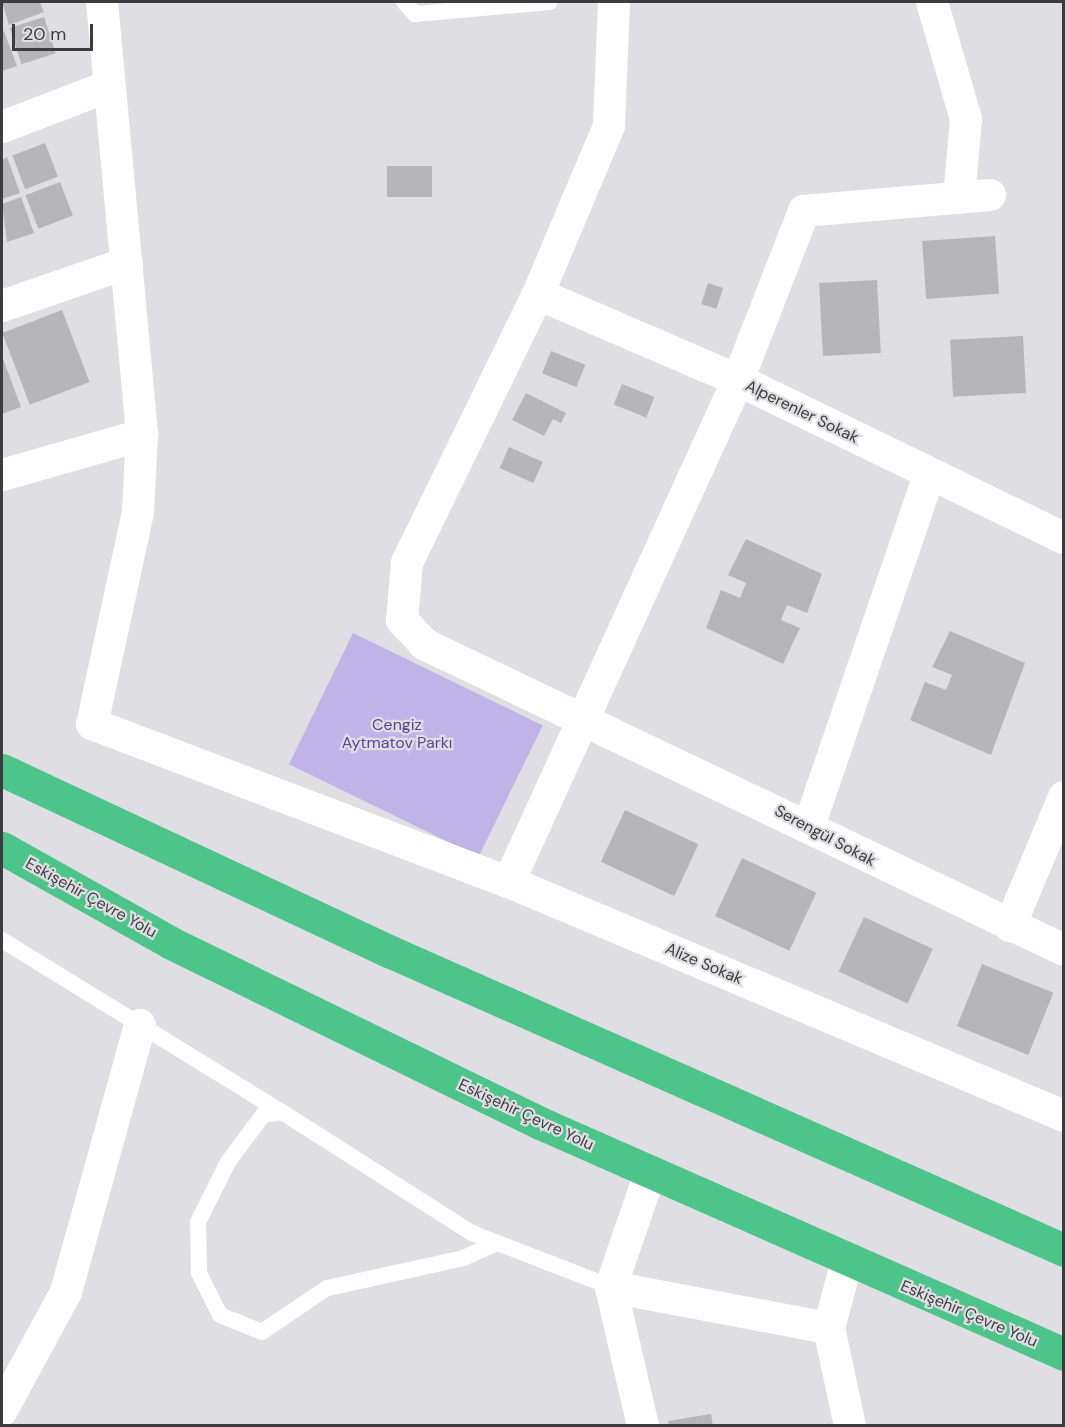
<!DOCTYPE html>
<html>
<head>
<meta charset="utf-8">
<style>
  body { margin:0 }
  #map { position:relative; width:1065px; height:1427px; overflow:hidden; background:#dfdee3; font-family:"DM Sans",sans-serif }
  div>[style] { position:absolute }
  .green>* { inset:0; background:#c0b3e7; transform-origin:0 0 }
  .building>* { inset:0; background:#b6b5ba; transform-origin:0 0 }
  .lane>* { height:16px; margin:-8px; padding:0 8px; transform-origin:8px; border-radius:8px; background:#fff }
  .street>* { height:32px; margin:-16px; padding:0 16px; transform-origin:16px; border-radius:16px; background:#fff }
  .highway>* { height:33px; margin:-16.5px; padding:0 16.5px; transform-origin:16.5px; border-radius:16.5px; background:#4dc48a }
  span { translate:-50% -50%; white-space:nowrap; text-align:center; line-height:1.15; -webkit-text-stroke:4.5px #dfdee3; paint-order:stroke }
  .street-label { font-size:16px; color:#3c3c3e }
  .park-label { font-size:16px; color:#5e4195 }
  .frame { position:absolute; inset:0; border:3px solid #3c3c3e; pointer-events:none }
  .scale { position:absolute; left:12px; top:24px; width:81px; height:27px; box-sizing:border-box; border:3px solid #3c3c3e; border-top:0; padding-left:8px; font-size:18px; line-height:21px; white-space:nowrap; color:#3c3c3e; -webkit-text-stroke:4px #dfdee3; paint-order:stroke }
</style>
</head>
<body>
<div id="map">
  <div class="green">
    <i style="left:353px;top:633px;width:211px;height:146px;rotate:26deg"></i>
  </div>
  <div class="building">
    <i style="clip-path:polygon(2px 2px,40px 2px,44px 12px,9px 25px)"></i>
    <i style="left:44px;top:17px;width:38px;height:36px;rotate:72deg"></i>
    <i style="clip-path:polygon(4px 31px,17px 66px,2px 71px,2px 32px)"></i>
    <i style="left:45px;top:143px;width:36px;height:35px;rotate:69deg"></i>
    <i style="clip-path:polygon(7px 157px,20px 193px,2px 199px,2px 160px)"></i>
    <i style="left:387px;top:166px;width:45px;height:31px"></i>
    <i style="left:60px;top:182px;width:36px;height:37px;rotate:69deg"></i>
    <i style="clip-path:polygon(21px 197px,34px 233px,7px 242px,2px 204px)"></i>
    <i style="left:995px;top:236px;width:58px;height:73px;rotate:86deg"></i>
    <i style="left:877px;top:280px;width:73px;height:58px;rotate:87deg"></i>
    <i style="left:708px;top:283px;width:16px;height:22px;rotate:18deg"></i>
    <i style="left:62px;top:310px;width:77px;height:64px;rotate:69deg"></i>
    <i style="left:1023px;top:336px;width:57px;height:73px;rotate:87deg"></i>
    <i style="left:551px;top:351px;width:37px;height:24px;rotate:22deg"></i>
    <i style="clip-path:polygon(2px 356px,21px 407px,2px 414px)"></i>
    <i style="left:622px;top:384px;width:35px;height:22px;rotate:22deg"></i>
    <i style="clip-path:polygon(526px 393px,566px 413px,561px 423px,553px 419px,544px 436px,512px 420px)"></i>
    <i style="left:509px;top:447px;width:37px;height:23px;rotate:24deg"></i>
    <i style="clip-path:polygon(746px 539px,822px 574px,807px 613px,787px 605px,781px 620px,800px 628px,783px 664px,706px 628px,721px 590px,740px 598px,746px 583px,728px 575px)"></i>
    <i style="clip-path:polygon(950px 631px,1025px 663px,991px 755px,910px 720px,925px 682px,946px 690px,952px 675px,932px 667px)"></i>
    <i style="left:625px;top:810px;width:81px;height:57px;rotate:25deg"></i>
    <i style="left:742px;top:858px;width:82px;height:64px;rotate:25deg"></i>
    <i style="left:864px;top:917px;width:76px;height:60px;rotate:25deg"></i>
    <i style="left:982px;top:964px;width:77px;height:67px;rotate:22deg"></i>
    <i style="clip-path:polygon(711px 1414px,713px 1426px,669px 1426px,668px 1421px)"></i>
  </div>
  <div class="lane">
    <i style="left:404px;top:2px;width:16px;rotate:47deg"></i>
    <i style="left:415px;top:14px;width:135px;rotate:-5.1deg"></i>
    <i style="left:2px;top:940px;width:329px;rotate:31.6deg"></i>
    <i style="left:497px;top:1243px;width:36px;rotate:156deg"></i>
    <i style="left:464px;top:1258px;width:140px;rotate:167.6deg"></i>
    <i style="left:327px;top:1288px;width:78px;rotate:145.9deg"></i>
    <i style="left:262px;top:1332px;width:45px;rotate:-158deg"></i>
    <i style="left:220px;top:1315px;width:47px;rotate:-116.6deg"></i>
    <i style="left:199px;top:1273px;width:51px;rotate:-91.1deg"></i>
    <i style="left:198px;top:1222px;width:67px;rotate:-63.4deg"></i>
    <i style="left:228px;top:1162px;width:59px;rotate:-53.3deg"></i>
    <i style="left:263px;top:1115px;width:19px;rotate:-9deg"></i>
    <i style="left:282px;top:1112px;width:225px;rotate:32.5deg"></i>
    <i style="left:472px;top:1233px;width:149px;rotate:21.2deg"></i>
  </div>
  <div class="street">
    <i style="left:102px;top:2px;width:435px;rotate:84.7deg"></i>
    <i style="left:142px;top:435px;width:77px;rotate:93deg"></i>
    <i style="left:138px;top:512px;width:217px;rotate:102.2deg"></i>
    <i style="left:92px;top:724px;width:446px;rotate:20.8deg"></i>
    <i style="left:614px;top:2px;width:124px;rotate:92.3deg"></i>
    <i style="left:609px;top:126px;width:182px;rotate:112.9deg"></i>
    <i style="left:538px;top:294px;width:299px;rotate:116deg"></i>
    <i style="left:407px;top:563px;width:57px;rotate:95deg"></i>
    <i style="left:402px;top:620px;width:33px;rotate:47deg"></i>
    <i style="left:424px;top:644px;width:709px;rotate:25.55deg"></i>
    <i style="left:932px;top:2px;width:122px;rotate:73.8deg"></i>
    <i style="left:966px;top:119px;width:79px;rotate:95.1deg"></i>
    <i style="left:2px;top:127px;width:112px;rotate:-20.9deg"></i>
    <i style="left:990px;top:195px;width:187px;rotate:175.1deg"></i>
    <i style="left:804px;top:211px;width:181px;rotate:111.3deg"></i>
    <i style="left:738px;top:380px;width:552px;rotate:114.52deg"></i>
    <i style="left:509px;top:882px;width:602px;rotate:22.86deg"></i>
    <i style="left:538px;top:294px;width:218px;rotate:23.3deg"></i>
    <i style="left:738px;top:380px;width:362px;rotate:25.9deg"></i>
    <i style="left:2px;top:306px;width:132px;rotate:-19deg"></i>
    <i style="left:2px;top:475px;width:146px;rotate:-15.9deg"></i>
    <i style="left:809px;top:826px;width:371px;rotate:-71.1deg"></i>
    <i style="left:1010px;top:926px;width:140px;rotate:-67.3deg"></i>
    <i style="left:847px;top:1261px;width:69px;rotate:105deg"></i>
    <i style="left:829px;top:1328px;width:100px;rotate:77.9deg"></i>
    <i style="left:611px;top:1287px;width:222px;rotate:10.7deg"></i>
    <i style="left:2px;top:1410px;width:134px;rotate:-61.5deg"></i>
    <i style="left:66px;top:1292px;width:277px;rotate:-74.5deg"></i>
    <i style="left:643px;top:1426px;width:143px;rotate:-103deg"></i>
    <i style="left:611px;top:1287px;width:120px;rotate:-71.1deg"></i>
  </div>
  <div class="highway">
    <i style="left:2px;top:770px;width:429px;rotate:25.1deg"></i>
    <i style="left:391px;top:952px;width:736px;rotate:23.88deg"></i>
    <i style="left:2px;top:848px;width:194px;rotate:29.3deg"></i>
    <i style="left:171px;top:943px;width:411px;rotate:26deg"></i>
    <i style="left:540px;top:1123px;width:573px;rotate:23.79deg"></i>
  </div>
  <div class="street-label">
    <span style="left:802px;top:412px;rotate:26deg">Alperenler Sokak</span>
    <span style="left:825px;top:836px;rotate:28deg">Serengül Sokak</span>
    <span style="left:91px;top:898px;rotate:29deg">Eskişehir Çevre Yolu</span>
    <span style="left:704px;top:964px;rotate:23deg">Alize Sokak</span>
    <span style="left:526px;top:1115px;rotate:25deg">Eskişehir Çevre Yolu</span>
    <span style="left:969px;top:1314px;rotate:23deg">Eskişehir Çevre Yolu</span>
  </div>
  <div class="park-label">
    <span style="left:397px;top:734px">Cengiz<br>Aytmatov Parkı</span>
  </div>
  <div class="frame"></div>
  <div class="scale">20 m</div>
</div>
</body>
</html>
